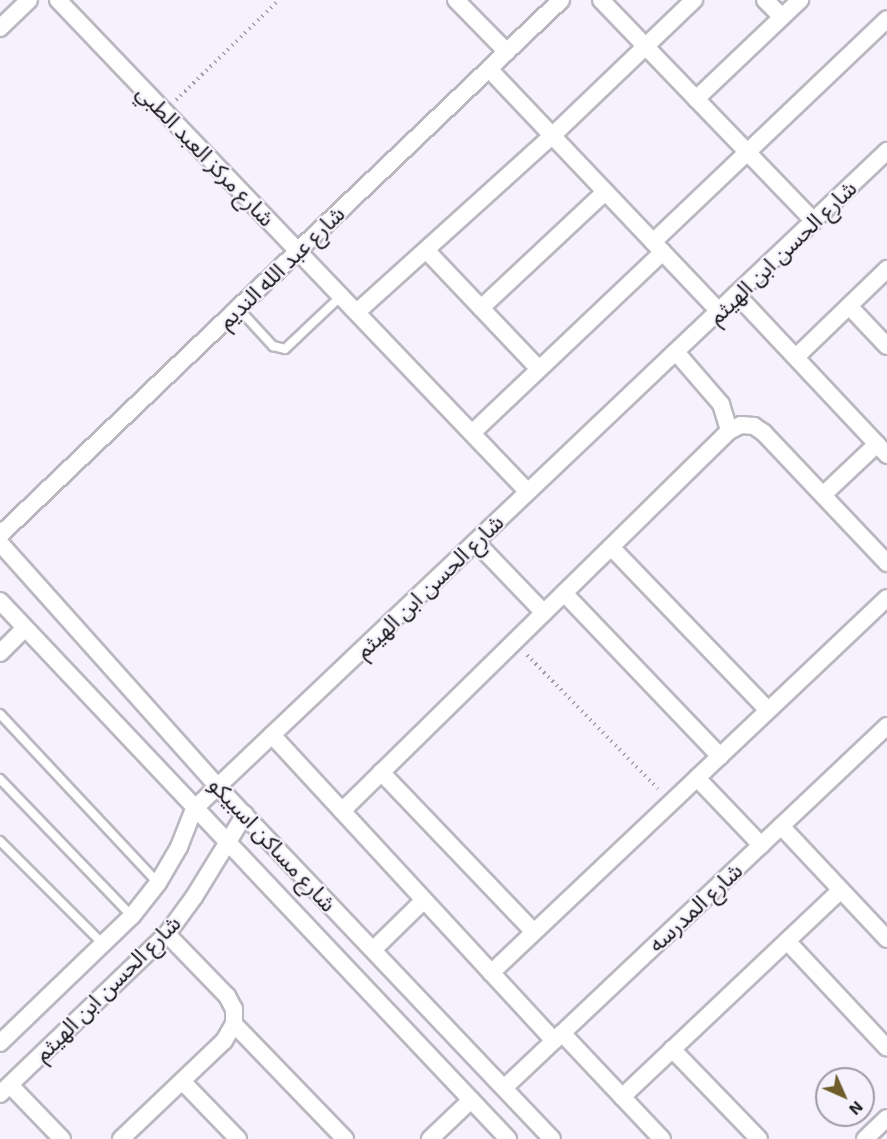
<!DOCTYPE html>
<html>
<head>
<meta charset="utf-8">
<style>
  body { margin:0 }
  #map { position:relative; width:887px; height:1139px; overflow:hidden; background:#f6f2fd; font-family:"Exo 2","Noto Sans Arabic",sans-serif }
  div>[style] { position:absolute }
  .path>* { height:4px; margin-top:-2px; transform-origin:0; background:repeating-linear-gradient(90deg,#a4a1aa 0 1.5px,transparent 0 6px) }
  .roads { filter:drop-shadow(2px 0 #bab7c1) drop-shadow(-2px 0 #bab7c1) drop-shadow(0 2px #bab7c1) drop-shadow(0 -2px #bab7c1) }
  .service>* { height:8px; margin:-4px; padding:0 4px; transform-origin:4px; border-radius:4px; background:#fff }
  .minor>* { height:16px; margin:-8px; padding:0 8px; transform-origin:8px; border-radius:8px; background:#fff }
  span { translate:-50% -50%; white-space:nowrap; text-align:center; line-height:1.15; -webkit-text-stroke:4.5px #f6f2fd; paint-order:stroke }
  .street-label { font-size:22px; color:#161519 }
  .north { position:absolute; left:815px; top:1067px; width:60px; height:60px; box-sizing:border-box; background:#f6f2fd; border:2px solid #9c9aa2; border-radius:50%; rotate:135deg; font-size:16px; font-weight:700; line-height:24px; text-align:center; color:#161519 }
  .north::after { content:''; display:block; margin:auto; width:21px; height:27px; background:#6e5d2b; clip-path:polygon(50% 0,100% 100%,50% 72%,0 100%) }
</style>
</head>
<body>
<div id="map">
  <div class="path">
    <i style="left:176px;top:100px;width:144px;rotate:-44.2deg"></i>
    <i style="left:527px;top:655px;width:187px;rotate:45.6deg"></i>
  </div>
  <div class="roads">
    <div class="service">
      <i style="left:238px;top:308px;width:52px;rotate:47.4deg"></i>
      <i style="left:273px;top:346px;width:12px;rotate:14deg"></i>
      <i style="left:285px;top:349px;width:77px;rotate:-43.4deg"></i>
      <i style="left:0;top:714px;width:231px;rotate:46.9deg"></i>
      <i style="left:0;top:779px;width:190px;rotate:46.1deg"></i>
      <i style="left:0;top:841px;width:146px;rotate:45deg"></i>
    </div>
    <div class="minor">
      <i style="left:58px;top:0;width:680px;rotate:46.31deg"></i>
      <i style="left:456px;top:0;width:73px;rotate:45.6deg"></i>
      <i style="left:601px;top:0;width:307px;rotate:46.1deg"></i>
      <i style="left:765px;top:0;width:24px;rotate:45deg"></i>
      <i style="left:0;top:28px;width:40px;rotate:-44deg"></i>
      <i style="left:489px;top:69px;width:334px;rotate:46.5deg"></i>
      <i style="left:696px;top:99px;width:144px;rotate:-43.6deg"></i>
      <i style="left:653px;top:242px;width:323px;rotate:-43.6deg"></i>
      <i style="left:426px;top:250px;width:164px;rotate:46.5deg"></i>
      <i style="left:736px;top:294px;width:221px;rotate:46.8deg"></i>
      <i style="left:849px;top:306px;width:55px;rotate:46.5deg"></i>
      <i style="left:481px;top:308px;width:170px;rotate:-43.1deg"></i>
      <i style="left:357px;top:312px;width:263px;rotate:-42.1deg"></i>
      <i style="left:552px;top:136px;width:197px;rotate:-43.8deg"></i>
      <i style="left:676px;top:352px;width:69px;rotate:49.1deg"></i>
      <i style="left:721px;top:404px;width:28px;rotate:73deg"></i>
      <i style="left:796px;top:357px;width:127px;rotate:-44deg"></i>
      <i style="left:472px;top:433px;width:263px;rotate:-43.5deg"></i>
      <i style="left:823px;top:495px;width:74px;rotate:-43.4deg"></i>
      <i style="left:0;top:535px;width:775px;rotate:-43.64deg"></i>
      <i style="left:476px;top:542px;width:98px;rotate:46.2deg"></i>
      <i style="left:0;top:543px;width:327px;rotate:48.2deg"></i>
      <i style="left:218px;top:787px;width:485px;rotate:46.5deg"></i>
      <i style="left:611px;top:547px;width:226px;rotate:46.1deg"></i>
      <i style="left:564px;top:593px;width:226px;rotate:46.3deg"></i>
      <i style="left:0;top:601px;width:740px;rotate:46.64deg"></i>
      <i style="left:0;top:653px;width:35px;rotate:-45deg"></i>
      <i style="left:272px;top:735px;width:416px;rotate:47.3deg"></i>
      <i style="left:381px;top:772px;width:221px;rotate:46.3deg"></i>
      <i style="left:697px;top:778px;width:93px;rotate:46.3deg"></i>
      <i style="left:342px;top:811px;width:542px;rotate:-44.48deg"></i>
      <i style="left:729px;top:431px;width:13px;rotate:-27deg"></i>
      <i style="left:741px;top:425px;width:13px;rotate:4deg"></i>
      <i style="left:754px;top:426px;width:12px;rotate:35deg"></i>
      <i style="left:764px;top:433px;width:179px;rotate:46.6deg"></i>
      <i style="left:781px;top:826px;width:155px;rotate:46.8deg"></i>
      <i style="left:787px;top:941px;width:146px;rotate:46.9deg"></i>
      <i style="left:373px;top:950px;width:71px;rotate:-44.4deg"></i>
      <i style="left:491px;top:973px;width:545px;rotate:-43.44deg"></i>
      <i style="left:234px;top:1024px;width:160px;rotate:46deg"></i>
      <i style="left:562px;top:1033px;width:146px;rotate:46.7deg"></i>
      <i style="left:0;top:1043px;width:183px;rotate:-43.9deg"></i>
      <i style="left:132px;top:916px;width:42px;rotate:-51.8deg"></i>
      <i style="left:158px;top:883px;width:42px;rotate:-59.7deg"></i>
      <i style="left:179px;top:847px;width:41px;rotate:-68.5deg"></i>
      <i style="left:194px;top:809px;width:956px;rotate:-43.52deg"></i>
      <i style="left:672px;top:1049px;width:125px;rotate:46deg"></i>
      <i style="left:182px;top:1081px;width:81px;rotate:46deg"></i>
      <i style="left:10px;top:1085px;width:75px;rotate:46.1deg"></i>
      <i style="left:504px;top:1088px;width:527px;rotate:-43.39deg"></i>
      <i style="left:0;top:1094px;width:231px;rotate:-43.8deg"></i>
      <i style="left:167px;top:934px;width:46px;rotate:-53.9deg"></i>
      <i style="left:194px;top:897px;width:97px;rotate:-58.4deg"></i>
      <i style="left:622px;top:1097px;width:301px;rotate:-43.4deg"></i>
      <i style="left:121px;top:1139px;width:142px;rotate:-43.6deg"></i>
      <i style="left:224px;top:1041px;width:20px;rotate:-60deg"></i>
      <i style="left:234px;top:1024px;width:15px;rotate:-90deg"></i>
      <i style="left:234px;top:1009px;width:15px;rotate:-118deg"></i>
      <i style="left:227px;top:996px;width:86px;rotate:-134.1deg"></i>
      <i style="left:430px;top:1139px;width:57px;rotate:-43.6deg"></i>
      <i style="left:865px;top:1139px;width:30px;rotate:-44deg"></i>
    </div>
  </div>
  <div class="street-label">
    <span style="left:206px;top:155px;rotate:46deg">شارع مركز العبد الطبي</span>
    <span style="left:782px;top:252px;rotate:-44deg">شارع الحسن ابن الهيثم</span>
    <span style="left:281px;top:267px;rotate:-44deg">شارع عبد الله النديم</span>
    <span style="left:429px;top:586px;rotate:-44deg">شارع الحسن ابن الهيثم</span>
    <span style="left:273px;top:844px;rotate:47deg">شارع مساكن اسبيكو</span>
    <span style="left:695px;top:907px;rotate:-43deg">شارع المدرسه</span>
    <span style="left:107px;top:988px;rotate:-45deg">شارع الحسن ابن الهيثم</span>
  </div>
  <div class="north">N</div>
</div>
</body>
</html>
